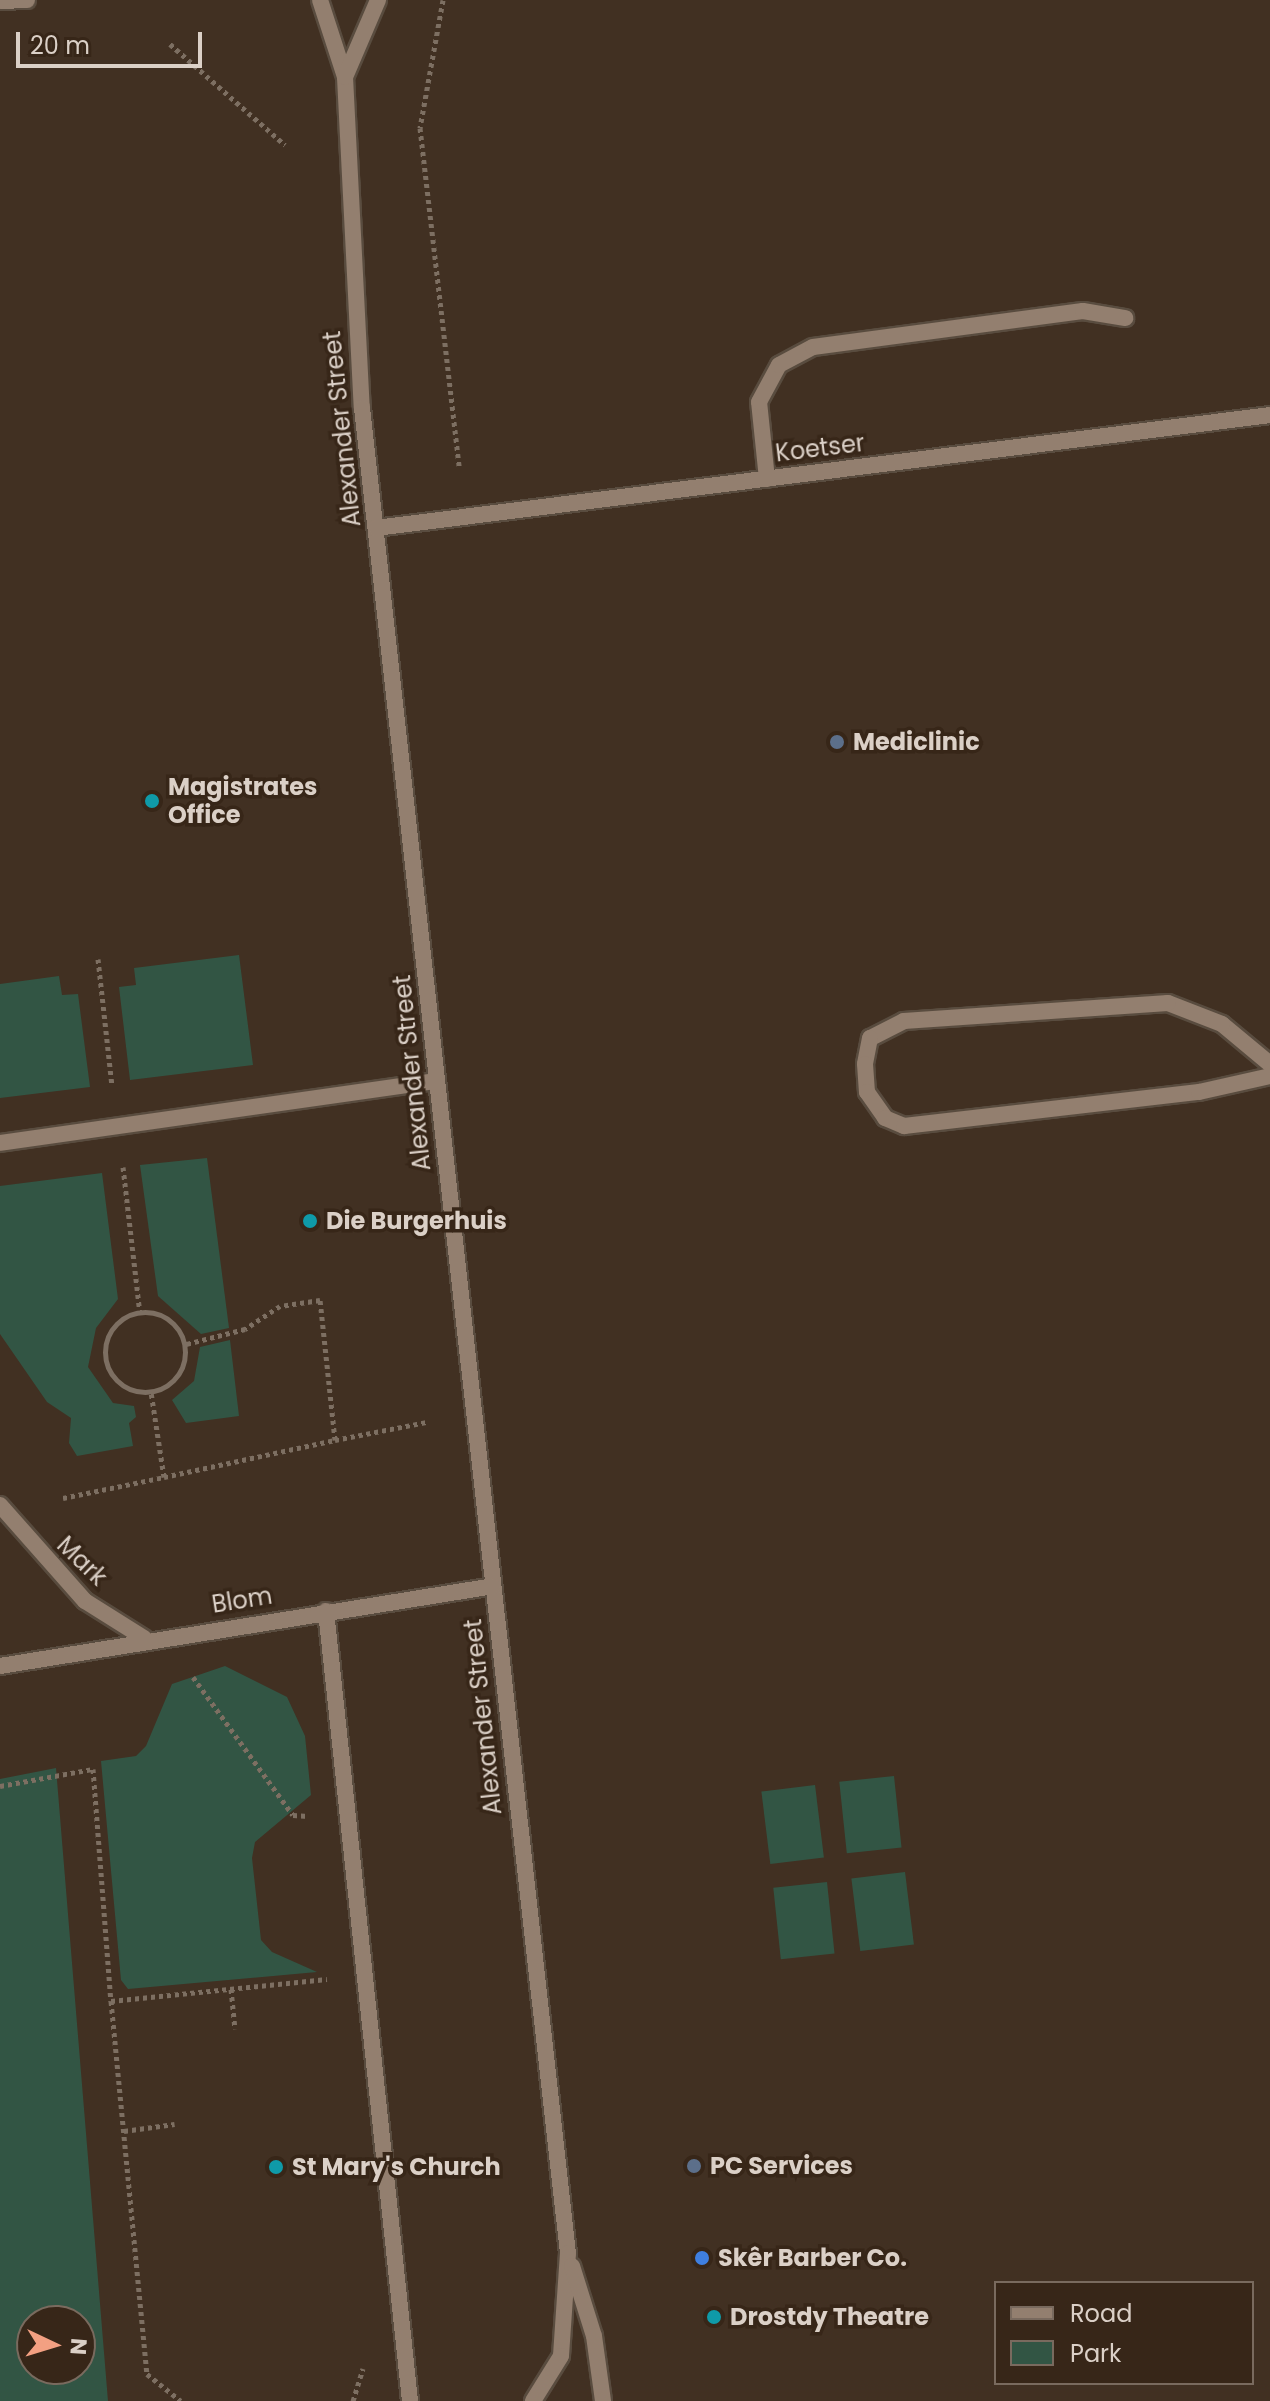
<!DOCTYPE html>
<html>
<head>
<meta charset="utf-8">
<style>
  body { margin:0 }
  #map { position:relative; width:1270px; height:2401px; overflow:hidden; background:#413022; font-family:Poppins,sans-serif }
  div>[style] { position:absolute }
  .green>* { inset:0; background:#325544; transform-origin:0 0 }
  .path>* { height:5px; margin-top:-2.5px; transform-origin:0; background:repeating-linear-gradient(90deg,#7d6f62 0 4px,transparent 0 8px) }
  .path>.ring { margin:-2.5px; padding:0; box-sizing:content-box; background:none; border:5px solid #7d6f62; border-radius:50% }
  .roads { filter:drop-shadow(2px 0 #594c3f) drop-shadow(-2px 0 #594c3f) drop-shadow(0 2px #594c3f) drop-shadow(0 -2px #594c3f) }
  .service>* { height:16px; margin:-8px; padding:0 8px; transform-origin:8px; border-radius:8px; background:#937f6f }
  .minor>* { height:16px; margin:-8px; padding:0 8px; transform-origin:8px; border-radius:8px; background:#937f6f }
  .dots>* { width:22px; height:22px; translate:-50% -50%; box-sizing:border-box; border:4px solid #372618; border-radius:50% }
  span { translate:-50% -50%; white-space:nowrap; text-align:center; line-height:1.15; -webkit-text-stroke:7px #372618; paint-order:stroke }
  .street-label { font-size:24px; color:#dbd0c7 }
  .poi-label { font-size:24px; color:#dbd0c7; font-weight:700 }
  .left { translate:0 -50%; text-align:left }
  .legend { position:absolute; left:994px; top:2281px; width:260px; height:104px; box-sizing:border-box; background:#372618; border:2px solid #796a5e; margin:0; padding:10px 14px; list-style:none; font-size:24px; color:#dbd0c7 }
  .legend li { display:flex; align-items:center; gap:16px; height:40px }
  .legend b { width:40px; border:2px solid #796a5e }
  .north { position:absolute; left:16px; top:2305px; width:80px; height:80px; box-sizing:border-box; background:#372618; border:2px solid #796a5e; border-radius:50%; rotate:94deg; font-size:22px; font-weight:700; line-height:32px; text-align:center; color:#dbd0c7 }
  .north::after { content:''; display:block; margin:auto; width:28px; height:36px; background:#f3a082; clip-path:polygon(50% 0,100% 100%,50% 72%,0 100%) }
  .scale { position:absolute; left:16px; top:32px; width:186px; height:36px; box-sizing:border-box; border:4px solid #dbd0c7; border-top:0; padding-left:10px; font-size:24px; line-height:28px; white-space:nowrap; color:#dbd0c7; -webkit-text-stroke:6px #372618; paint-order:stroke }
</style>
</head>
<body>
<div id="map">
  <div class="green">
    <i style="clip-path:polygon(239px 955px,253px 1065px,130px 1080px,119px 987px,136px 985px,134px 968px)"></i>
    <i style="clip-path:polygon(59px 976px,62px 995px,78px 994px,90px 1087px,0 1098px,0 984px)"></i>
    <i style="clip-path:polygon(207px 1158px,229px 1328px,201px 1334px,158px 1296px,140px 1165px)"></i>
    <i style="clip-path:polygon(102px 1173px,118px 1299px,96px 1328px,88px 1367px,113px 1403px,134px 1406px,136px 1417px,129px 1423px,133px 1446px,77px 1456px,69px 1443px,71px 1418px,47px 1402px,0 1334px,0 1186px)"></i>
    <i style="clip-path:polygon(230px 1340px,239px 1416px,186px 1423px,172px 1400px,194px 1381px,200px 1347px)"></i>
    <i style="clip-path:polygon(225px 1666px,287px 1697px,305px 1736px,311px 1795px,255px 1842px,252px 1858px,261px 1940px,272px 1952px,317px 1972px,128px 1989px,121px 1980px,101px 1761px,136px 1756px,146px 1746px,172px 1684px)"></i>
    <i style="clip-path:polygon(evenodd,56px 1768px,108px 2401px,0 2401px,0 1779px,56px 1768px,32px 2321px,80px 2321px,80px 2369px,32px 2369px,32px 2321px)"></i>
    <i style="left:894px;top:1776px;width:72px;height:55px;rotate:84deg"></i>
    <i style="left:815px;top:1785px;width:73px;height:54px;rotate:83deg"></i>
    <i style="left:905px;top:1872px;width:73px;height:54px;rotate:83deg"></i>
    <i style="left:827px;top:1882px;width:72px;height:54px;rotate:84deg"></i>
  </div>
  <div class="path">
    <i style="left:443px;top:0;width:130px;rotate:100.2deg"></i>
    <i style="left:420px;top:128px;width:340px;rotate:83.4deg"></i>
    <i style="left:170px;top:44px;width:153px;rotate:41.3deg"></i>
    <i style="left:98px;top:959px;width:127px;rotate:83.7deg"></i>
    <i style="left:123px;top:1167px;width:147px;rotate:83.4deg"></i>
    <i class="ring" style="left:105px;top:1312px;width:75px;height:75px"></i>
    <i style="left:335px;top:1440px;width:94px;rotate:-11.1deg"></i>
    <i style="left:164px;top:1477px;width:175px;rotate:-12.2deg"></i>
    <i style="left:335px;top:1440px;width:141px;rotate:-96.1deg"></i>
    <i style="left:320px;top:1300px;width:40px;rotate:171.5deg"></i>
    <i style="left:280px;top:1306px;width:42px;rotate:146.7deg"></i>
    <i style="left:245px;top:1329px;width:61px;rotate:165.7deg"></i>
    <i style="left:63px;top:1498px;width:103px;rotate:-11.7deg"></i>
    <i style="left:164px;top:1477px;width:86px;rotate:-98.7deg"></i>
    <i style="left:193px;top:1677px;width:170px;rotate:54.1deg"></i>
    <i style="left:293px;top:1815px;width:15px;rotate:4deg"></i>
    <i style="left:0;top:1786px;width:95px;rotate:-10.4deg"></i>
    <i style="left:93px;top:1769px;width:233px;rotate:85.6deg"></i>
    <i style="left:111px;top:2001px;width:217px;rotate:-5.8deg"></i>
    <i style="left:231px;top:1989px;width:40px;rotate:84.3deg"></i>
    <i style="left:111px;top:2001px;width:375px;rotate:84.5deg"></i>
    <i style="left:147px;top:2374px;width:43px;rotate:38.5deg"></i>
    <i style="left:124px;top:2131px;width:51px;rotate:-7.8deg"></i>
    <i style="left:353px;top:2401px;width:34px;rotate:-73deg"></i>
  </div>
  <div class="roads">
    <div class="service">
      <i style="left:767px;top:479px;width:77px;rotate:-95.9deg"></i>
      <i style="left:759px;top:402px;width:42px;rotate:-61.6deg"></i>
      <i style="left:779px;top:365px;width:38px;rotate:-28deg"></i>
      <i style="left:813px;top:347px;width:272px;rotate:-7.6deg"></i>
      <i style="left:1083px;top:311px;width:43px;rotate:9.5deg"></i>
      <i style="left:1270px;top:1064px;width:62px;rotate:-140.2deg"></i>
      <i style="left:1222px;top:1024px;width:58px;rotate:-158.7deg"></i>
      <i style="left:1168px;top:1003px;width:265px;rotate:176.1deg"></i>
      <i style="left:904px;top:1021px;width:38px;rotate:153deg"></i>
      <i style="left:870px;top:1038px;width:26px;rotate:101deg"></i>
      <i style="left:865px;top:1064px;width:28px;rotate:86deg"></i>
      <i style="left:867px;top:1092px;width:32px;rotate:55deg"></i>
      <i style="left:885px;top:1118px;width:21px;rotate:23deg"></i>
      <i style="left:904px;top:1126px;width:297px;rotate:-6.6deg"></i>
      <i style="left:1199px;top:1092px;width:73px;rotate:-12.7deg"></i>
      <i style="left:0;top:1143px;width:440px;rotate:-8.1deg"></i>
      <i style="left:326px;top:1611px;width:794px;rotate:83.93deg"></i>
    </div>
    <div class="minor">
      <i style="left:320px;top:0;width:81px;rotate:72deg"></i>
      <i style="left:345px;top:77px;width:331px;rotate:87.1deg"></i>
      <i style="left:362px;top:408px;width:1856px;rotate:83.63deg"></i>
      <i style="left:568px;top:2253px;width:103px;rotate:93.9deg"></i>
      <i style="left:561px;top:2356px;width:53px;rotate:121.9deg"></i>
      <i style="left:0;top:1px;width:27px;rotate:-2deg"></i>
      <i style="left:345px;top:77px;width:84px;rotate:-66.8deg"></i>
      <i style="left:376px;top:528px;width:901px;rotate:-7.2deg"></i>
      <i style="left:0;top:1505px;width:128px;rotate:48.5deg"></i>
      <i style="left:85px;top:1601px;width:70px;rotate:32.1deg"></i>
      <i style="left:0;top:1666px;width:499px;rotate:-9.2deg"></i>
      <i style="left:572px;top:2266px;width:73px;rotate:72.6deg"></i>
      <i style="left:594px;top:2336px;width:66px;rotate:82.1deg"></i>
    </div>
  </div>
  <div class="dots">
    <i style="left:837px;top:742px;background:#5c6f8a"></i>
    <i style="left:152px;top:801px;background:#0f9aa8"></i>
    <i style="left:310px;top:1221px;background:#0f9aa8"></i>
    <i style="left:694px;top:2166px;background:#5c6f8a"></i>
    <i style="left:276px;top:2167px;background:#0f9aa8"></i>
    <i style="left:702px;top:2258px;background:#3f7fe0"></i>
    <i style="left:714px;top:2317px;background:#0f9aa8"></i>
  </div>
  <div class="street-label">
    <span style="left:342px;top:429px;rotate:-96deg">Alexander Street</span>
    <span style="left:820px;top:448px;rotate:-7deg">Koetser</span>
    <span style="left:412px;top:1073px;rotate:-96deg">Alexander Street</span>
    <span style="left:82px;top:1561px;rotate:44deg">Mark</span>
    <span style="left:242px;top:1600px;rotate:-9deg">Blom</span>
    <span style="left:483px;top:1717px;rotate:-96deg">Alexander Street</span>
  </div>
  <div class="poi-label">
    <span class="left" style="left:853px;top:742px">Mediclinic</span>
    <span class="left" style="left:168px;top:801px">Magistrates<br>Office</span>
    <span class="left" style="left:326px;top:1221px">Die Burgerhuis</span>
    <span class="left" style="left:710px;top:2166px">PC Services</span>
    <span class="left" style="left:292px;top:2167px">St Mary's Church</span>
    <span class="left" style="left:718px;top:2258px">Skêr Barber Co.</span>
    <span class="left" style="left:730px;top:2317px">Drostdy Theatre</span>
  </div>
  <ul class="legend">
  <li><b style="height:10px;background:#937f6f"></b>Road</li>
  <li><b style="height:22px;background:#325544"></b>Park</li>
  </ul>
  <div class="north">N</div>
  <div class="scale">20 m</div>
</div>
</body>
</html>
